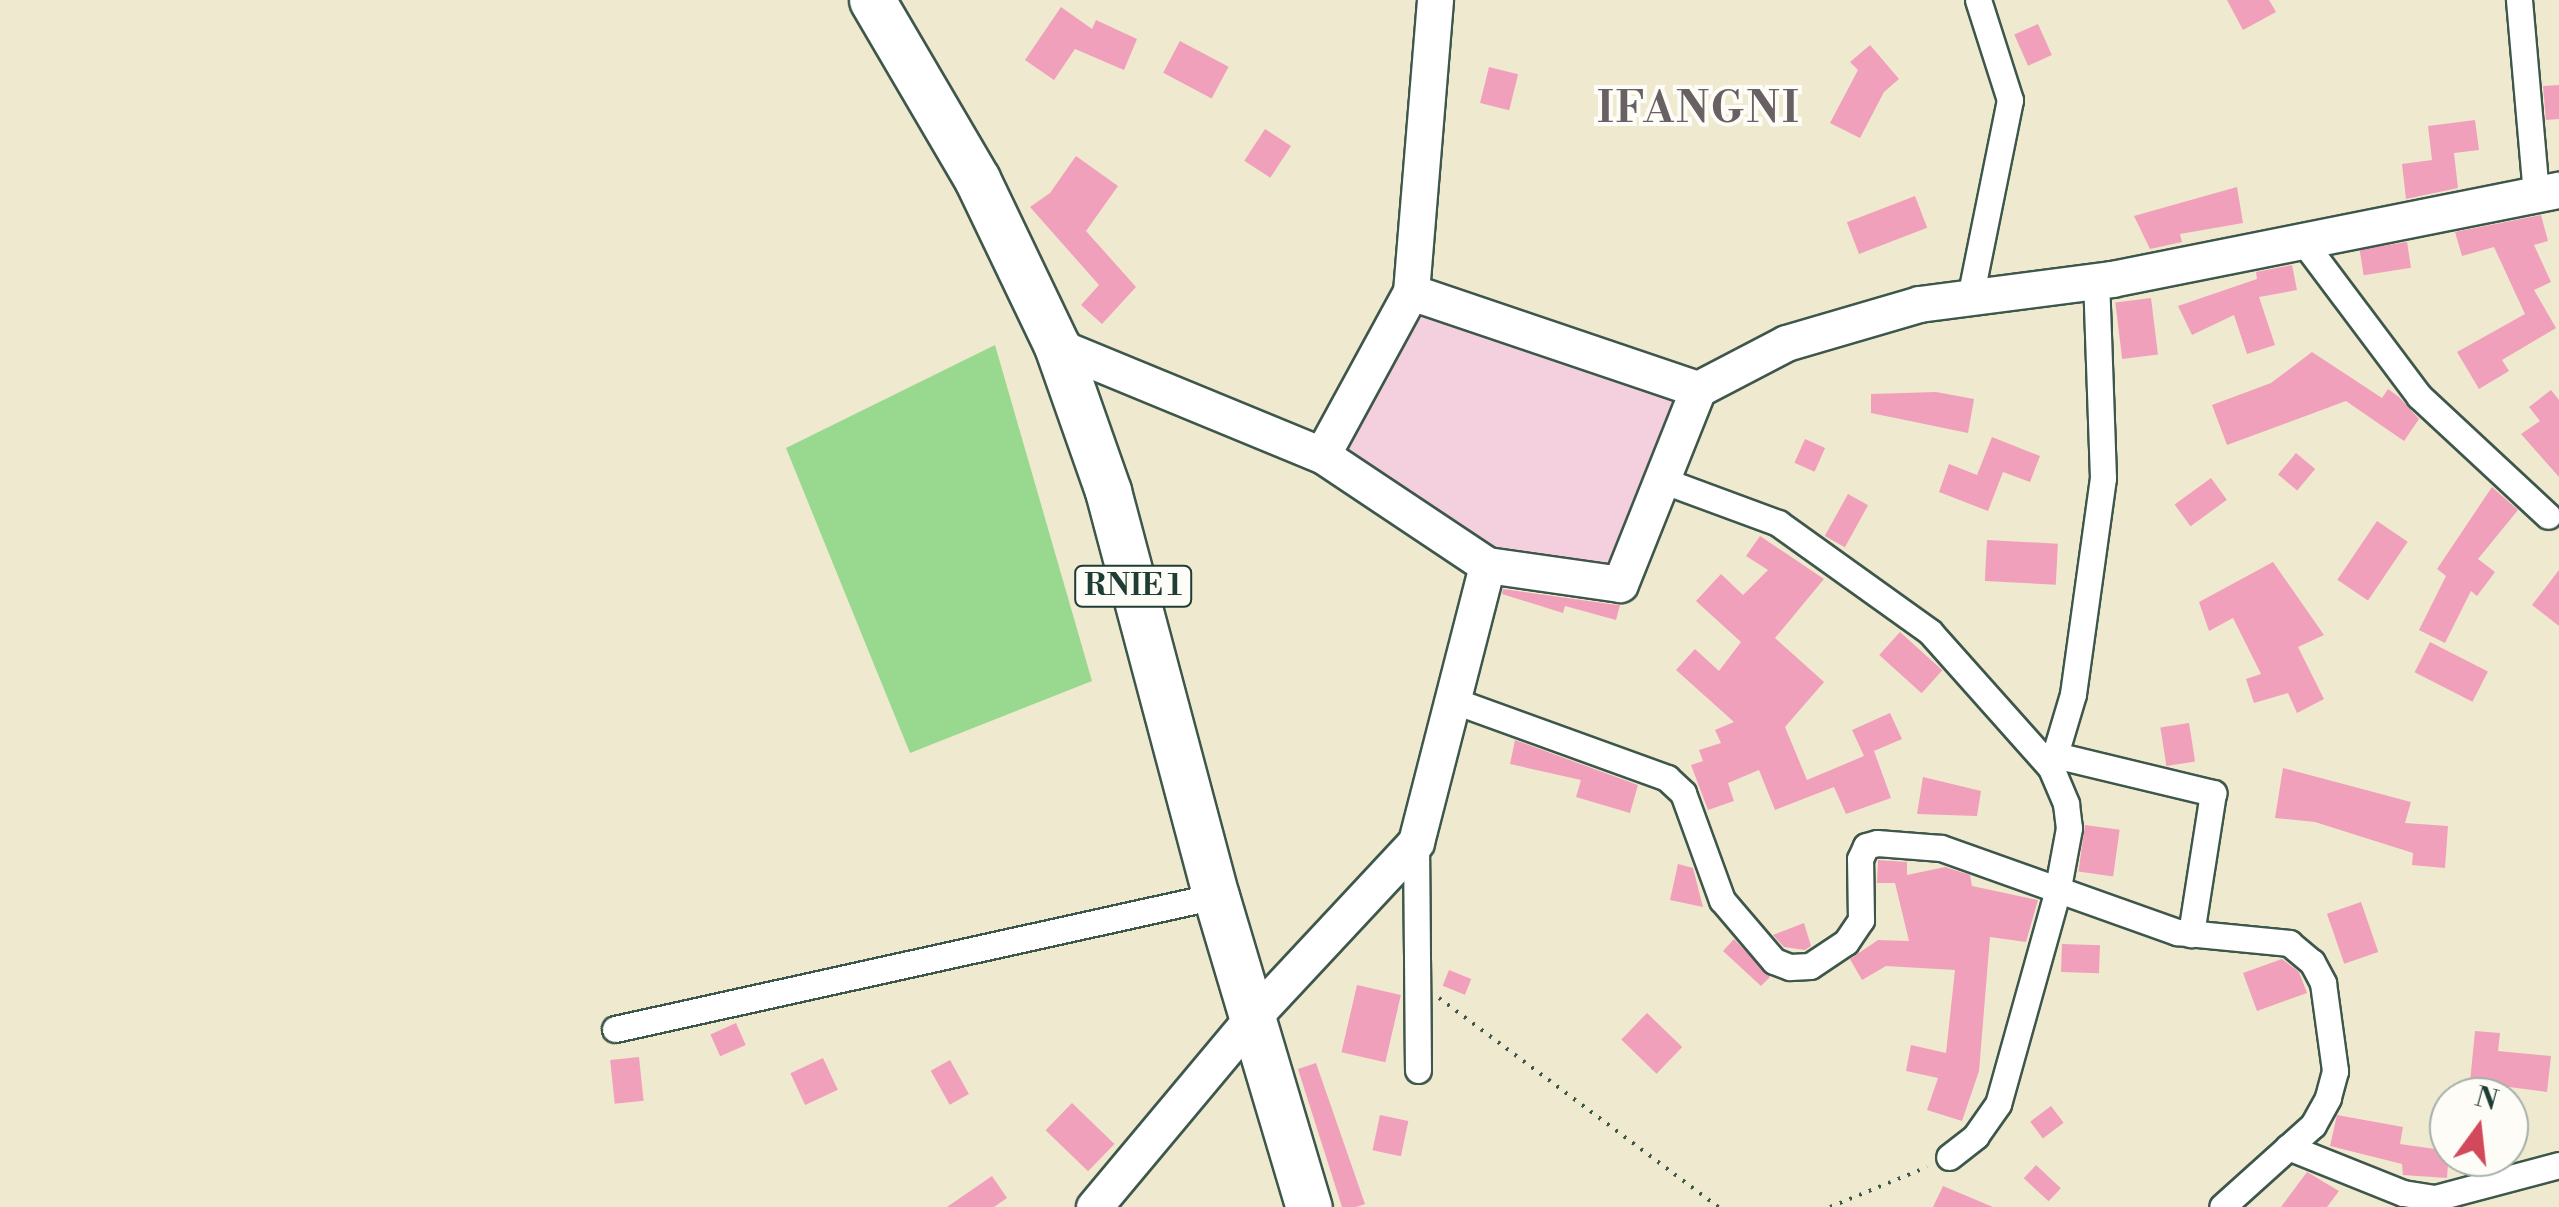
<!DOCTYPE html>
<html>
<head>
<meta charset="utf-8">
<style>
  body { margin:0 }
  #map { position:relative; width:2559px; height:1207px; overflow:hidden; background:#efe9cf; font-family:"Libre Bodoni",serif }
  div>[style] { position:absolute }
  .built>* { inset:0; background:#f4cfde }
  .green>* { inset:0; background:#98d98f }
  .building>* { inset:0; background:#f1a0bb; transform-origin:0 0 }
  .path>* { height:4px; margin-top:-2px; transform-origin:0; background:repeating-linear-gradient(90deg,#3e574b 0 2.5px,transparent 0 10.5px) }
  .roads { filter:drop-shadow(2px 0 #3e574b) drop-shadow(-2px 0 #3e574b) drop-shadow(0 2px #3e574b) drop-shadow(0 -2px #3e574b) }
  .street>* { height:25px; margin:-12.5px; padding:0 12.5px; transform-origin:12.5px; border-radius:12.5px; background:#fff }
  .secondary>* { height:35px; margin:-17.5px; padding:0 17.5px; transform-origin:17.5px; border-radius:17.5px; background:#fff }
  .highway>* { height:45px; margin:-22.5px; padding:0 22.5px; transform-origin:22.5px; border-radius:22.5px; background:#fff }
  span { translate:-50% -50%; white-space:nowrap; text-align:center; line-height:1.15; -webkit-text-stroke:8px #fdfcf7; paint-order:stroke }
  .shield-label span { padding:2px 8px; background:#fdfcf7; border:2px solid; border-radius:8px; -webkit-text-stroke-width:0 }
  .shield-label { font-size:30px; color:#1f3d34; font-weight:700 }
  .district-label { font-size:42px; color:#686063; font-weight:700; letter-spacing:2.5px }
  .north { position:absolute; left:2429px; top:1077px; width:100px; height:100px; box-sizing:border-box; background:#fdfcf7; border:2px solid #a4b0a9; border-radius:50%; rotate:15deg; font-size:28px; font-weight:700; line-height:40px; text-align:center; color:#1f3d34 }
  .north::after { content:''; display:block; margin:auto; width:35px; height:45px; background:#d1495b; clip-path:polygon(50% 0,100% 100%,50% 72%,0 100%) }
</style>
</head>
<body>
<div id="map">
  <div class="built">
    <i style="clip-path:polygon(1416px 302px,1687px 394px,1616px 574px,1488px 557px,1332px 454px)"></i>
  </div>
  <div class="green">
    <i style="clip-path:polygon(995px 345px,1092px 681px,910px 753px,786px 448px)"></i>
  </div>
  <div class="building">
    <i style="clip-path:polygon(2227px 0,2269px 0,2276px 12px,2243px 30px)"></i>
    <i style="clip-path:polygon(1061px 7px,1092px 29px,1096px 20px,1137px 39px,1124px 70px,1075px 49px,1054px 80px,1025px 60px)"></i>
    <i style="left:2038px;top:24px;width:34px;height:26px;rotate:66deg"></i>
    <i style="left:1180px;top:41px;width:55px;height:36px;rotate:28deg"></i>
    <i style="clip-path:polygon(1870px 45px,1899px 79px,1884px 92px,1860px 138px,1830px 123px,1858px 70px,1850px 62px)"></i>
    <i style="left:1489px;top:67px;width:30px;height:37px;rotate:14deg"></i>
    <i style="clip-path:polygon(2559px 85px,2559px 119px,2546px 120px,2543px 86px)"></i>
    <i style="clip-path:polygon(2475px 120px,2479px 150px,2454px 153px,2458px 188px,2406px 199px,2402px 164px,2432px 160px,2428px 126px)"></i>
    <i style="left:1265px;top:129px;width:31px;height:38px;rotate:33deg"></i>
    <i style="clip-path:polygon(1076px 156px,1118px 186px,1086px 231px,1136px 287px,1102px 324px,1081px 305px,1099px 285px,1030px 207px,1050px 193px)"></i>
    <i style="clip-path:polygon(2237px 187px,2243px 223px,2180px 234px,2182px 242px,2150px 249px,2134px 216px)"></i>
    <i style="left:1915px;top:196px;width:34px;height:73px;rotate:69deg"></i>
    <i style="clip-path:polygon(2541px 215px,2548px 241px,2534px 245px,2551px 282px,2534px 290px,2556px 328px,2502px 360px,2509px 371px,2479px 389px,2457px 352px,2525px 314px,2494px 247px,2462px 256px,2455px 232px)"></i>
    <i style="left:2407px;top:242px;width:26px;height:48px;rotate:81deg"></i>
    <i style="clip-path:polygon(2292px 265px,2297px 290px,2259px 297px,2275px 345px,2247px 354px,2234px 315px,2192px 335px,2178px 306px,2257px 279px,2256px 272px)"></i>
    <i style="left:2151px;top:298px;width:57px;height:36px;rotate:83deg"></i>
    <i style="clip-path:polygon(2312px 352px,2382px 398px,2388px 389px,2399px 397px,2419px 419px,2404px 441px,2346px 401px,2227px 445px,2212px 405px,2271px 383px)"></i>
    <i style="clip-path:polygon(2551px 390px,2559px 400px,2559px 477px,2521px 434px,2540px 421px,2529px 407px)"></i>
    <i style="clip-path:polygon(1936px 392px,1974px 399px,1968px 433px,1871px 413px,1871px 394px)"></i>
    <i style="clip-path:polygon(1992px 437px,2040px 456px,2030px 482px,2003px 472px,1988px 511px,1939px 492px,1949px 464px,1977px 475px)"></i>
    <i style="left:1805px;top:439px;width:22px;height:26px;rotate:24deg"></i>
    <i style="left:2296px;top:453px;width:25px;height:28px;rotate:40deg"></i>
    <i style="left:2211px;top:478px;width:27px;height:45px;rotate:54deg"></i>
    <i style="clip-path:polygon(2492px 487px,2518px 510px,2478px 559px,2495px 572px,2477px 596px,2471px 591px,2445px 643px,2419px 630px,2446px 576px,2437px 569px)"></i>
    <i style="left:1848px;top:494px;width:23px;height:48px;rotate:29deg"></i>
    <i style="left:2377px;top:521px;width:37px;height:71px;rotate:34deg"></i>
    <i style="clip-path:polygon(1760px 536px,1824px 579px,1775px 638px,1824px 682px,1785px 727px,1807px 780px,1864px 756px,1852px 730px,1890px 713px,1902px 739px,1874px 751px,1891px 798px,1846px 814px,1834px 787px,1775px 810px,1759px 770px,1728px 783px,1734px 801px,1708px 810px,1691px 765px,1703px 761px,1699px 750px,1721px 743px,1715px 730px,1734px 722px,1676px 670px,1695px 649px,1719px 671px,1741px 642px,1696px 601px,1721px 574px,1743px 595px,1768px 570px,1746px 556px)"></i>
    <i style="left:1987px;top:540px;width:71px;height:41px;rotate:3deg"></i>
    <i style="clip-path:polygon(2273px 562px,2324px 635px,2298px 647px,2324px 699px,2297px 713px,2288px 693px,2254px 703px,2246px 679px,2261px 674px,2233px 618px,2209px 631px,2199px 602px)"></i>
    <i style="clip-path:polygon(2559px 570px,2559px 626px,2532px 605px)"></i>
    <i style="clip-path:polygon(1503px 589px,1617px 605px,1620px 605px,1616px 620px,1565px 606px,1563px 613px,1502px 594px)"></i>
    <i style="left:1900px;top:632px;width:57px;height:31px;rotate:42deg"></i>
    <i style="left:2430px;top:642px;width:65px;height:34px;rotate:27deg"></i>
    <i style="left:2189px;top:723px;width:39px;height:29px;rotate:81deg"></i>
    <i style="clip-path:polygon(1515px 740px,1638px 785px,1630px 813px,1576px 797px,1581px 780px,1510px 764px)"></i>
    <i style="clip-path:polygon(2283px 768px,2411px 802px,2405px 823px,2448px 826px,2445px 868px,2412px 865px,2413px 853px,2315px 822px,2275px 818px)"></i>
    <i style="clip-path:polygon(1923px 777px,1981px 791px,1977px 816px,1917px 814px)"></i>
    <i style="left:2085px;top:825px;width:35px;height:47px;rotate:8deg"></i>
    <i style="clip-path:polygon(1878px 860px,1907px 862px,1907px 875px,1945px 867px,1970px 875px,1972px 886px,2038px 900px,2026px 942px,1990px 937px,1979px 1071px,1962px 1121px,1927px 1110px,1938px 1078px,1906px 1071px,1911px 1045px,1946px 1053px,1955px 970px,1886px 966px,1862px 980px,1850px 959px,1878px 940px,1909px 941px,1895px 883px,1877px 883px)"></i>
    <i style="clip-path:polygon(1678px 864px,1693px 868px,1703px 907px,1670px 900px)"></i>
    <i style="left:2361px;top:902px;width:53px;height:36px;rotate:71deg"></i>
    <i style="clip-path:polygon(1804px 923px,1811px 946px,1805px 950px,1784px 947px,1773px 935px)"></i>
    <i style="clip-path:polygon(1734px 939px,1770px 977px,1761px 986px,1723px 951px)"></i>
    <i style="left:2062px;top:944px;width:38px;height:28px;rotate:2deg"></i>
    <i style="clip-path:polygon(2282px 959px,2299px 972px,2307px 993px,2257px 1011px,2243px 973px)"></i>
    <i style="left:1449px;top:970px;width:24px;height:17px;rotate:22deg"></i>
    <i style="left:1357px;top:985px;width:45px;height:69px;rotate:13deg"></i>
    <i style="left:1647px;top:1013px;width:49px;height:37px;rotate:44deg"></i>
    <i style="left:736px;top:1023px;width:24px;height:28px;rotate:66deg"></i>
    <i style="clip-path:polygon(2475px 1031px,2500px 1033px,2498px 1051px,2551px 1056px,2547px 1092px,2470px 1082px)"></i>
    <i style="left:639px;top:1057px;width:44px;height:29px;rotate:84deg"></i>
    <i style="left:823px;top:1058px;width:35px;height:36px;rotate:65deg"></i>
    <i style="left:950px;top:1060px;width:39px;height:22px;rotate:61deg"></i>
    <i style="clip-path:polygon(1316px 1063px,1365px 1204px,1356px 1207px,1342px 1207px,1298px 1069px)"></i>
    <i style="left:1072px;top:1103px;width:59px;height:38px;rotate:44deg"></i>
    <i style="left:2051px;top:1106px;width:21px;height:26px;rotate:53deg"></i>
    <i style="left:1380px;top:1115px;width:29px;height:36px;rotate:12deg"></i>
    <i style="clip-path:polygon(2337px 1115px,2403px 1127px,2400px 1144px,2449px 1151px,2447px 1178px,2403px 1175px,2402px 1164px,2330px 1146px)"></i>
    <i style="left:2036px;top:1165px;width:34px;height:18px;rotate:43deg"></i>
    <i style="clip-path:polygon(2307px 1172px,2339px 1191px,2327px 1207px,2281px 1207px)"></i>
    <i style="clip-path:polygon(992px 1176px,1007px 1198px,994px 1207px,947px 1207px)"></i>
    <i style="clip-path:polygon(1943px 1186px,1993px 1207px,1933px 1207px)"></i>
  </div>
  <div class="path">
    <i style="left:1439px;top:998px;width:349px;rotate:36.8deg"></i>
    <i style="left:1830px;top:1207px;width:105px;rotate:-22.4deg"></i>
  </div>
  <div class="roads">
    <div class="street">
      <i style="left:2519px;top:0;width:195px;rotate:85deg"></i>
      <i style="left:2302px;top:240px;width:195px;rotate:53.1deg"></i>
      <i style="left:2419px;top:396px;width:176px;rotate:42.9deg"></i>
      <i style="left:1970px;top:298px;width:202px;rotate:-78.6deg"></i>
      <i style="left:2010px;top:100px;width:105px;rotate:-107.7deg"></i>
      <i style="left:1662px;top:480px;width:124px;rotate:20.3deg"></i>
      <i style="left:1778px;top:523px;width:187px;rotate:35.6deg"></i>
      <i style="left:1930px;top:632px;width:182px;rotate:48.3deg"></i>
      <i style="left:2051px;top:768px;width:39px;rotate:67deg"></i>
      <i style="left:2066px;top:804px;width:24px;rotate:83deg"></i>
      <i style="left:2069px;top:828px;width:66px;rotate:100.5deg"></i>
      <i style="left:2057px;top:893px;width:219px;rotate:105.6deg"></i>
      <i style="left:1998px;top:1104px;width:39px;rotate:125deg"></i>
      <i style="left:1976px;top:1136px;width:34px;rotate:142deg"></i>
      <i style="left:1452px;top:700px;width:229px;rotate:19.9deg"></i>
      <i style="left:1667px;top:778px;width:22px;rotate:43deg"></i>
      <i style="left:1683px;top:793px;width:114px;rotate:70deg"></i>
      <i style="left:1722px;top:900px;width:80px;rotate:49.6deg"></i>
      <i style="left:1774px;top:961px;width:17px;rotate:21deg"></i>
      <i style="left:1790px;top:967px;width:20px;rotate:-3deg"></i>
      <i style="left:1810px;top:966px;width:43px;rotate:-33.7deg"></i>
      <i style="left:1846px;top:942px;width:27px;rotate:-56deg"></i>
      <i style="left:1861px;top:920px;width:61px;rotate:-90.9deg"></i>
      <i style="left:1860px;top:859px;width:14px;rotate:-65deg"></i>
      <i style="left:1866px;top:846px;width:11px;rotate:-15deg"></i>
      <i style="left:1877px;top:843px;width:64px;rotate:4.5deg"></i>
      <i style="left:1941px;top:848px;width:251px;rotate:19.6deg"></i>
      <i style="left:2177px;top:932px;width:113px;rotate:5.6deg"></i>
      <i style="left:2289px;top:943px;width:30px;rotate:40deg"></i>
      <i style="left:2312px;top:962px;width:24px;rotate:62deg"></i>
      <i style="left:2323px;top:983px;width:89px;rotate:82.2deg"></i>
      <i style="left:2335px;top:1071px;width:28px;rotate:105deg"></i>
      <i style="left:2328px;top:1098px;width:31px;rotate:119deg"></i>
      <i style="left:2313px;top:1125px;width:122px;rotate:138deg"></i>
      <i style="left:2055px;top:755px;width:163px;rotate:13.5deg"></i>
      <i style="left:2213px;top:793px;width:143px;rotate:98.9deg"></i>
      <i style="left:2051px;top:768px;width:77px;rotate:-73.4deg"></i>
      <i style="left:2073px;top:694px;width:218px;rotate:-82.1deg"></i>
      <i style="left:2103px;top:478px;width:197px;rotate:-92deg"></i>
      <i style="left:1416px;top:842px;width:228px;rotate:89.5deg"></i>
      <i style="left:615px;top:1029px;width:616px;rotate:-12.48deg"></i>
      <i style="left:2288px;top:1147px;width:124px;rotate:21.8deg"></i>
      <i style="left:2403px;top:1193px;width:32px;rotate:9deg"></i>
      <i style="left:2435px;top:1198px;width:128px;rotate:-14.9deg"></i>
    </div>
    <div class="secondary">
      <i style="left:1411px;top:292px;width:303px;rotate:18.7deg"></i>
      <i style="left:1057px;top:346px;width:287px;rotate:22.4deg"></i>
      <i style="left:1322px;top:455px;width:198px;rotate:33.7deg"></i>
      <i style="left:1487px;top:565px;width:134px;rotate:8.1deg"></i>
      <i style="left:1620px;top:584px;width:210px;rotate:-68.2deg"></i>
      <i style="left:1698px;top:389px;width:99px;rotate:-27.6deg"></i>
      <i style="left:1786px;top:343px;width:139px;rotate:-16.3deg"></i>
      <i style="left:1919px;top:304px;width:195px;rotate:-7.4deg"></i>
      <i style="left:2112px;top:279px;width:456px;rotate:-11.3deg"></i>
      <i style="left:1322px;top:455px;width:186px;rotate:-61.4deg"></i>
      <i style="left:1411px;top:292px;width:293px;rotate:-85.3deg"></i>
      <i style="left:1094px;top:1207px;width:245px;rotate:-50.1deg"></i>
      <i style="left:1251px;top:1019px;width:242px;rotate:-47deg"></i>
      <i style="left:1416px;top:842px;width:286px;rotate:-75.6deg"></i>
    </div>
    <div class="highway">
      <i style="left:872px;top:0;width:208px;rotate:59.6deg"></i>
      <i style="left:977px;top:179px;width:185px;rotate:64.4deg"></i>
      <i style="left:1057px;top:346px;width:154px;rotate:70.6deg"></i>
      <i style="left:1108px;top:491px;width:419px;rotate:75.1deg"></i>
      <i style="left:1216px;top:896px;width:325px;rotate:73.4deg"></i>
    </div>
  </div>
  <div class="shield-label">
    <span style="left:1133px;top:586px">RNIE 1</span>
  </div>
  <div class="district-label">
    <span style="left:1699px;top:110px">IFANGNI</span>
  </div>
  <div class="north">N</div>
</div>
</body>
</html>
